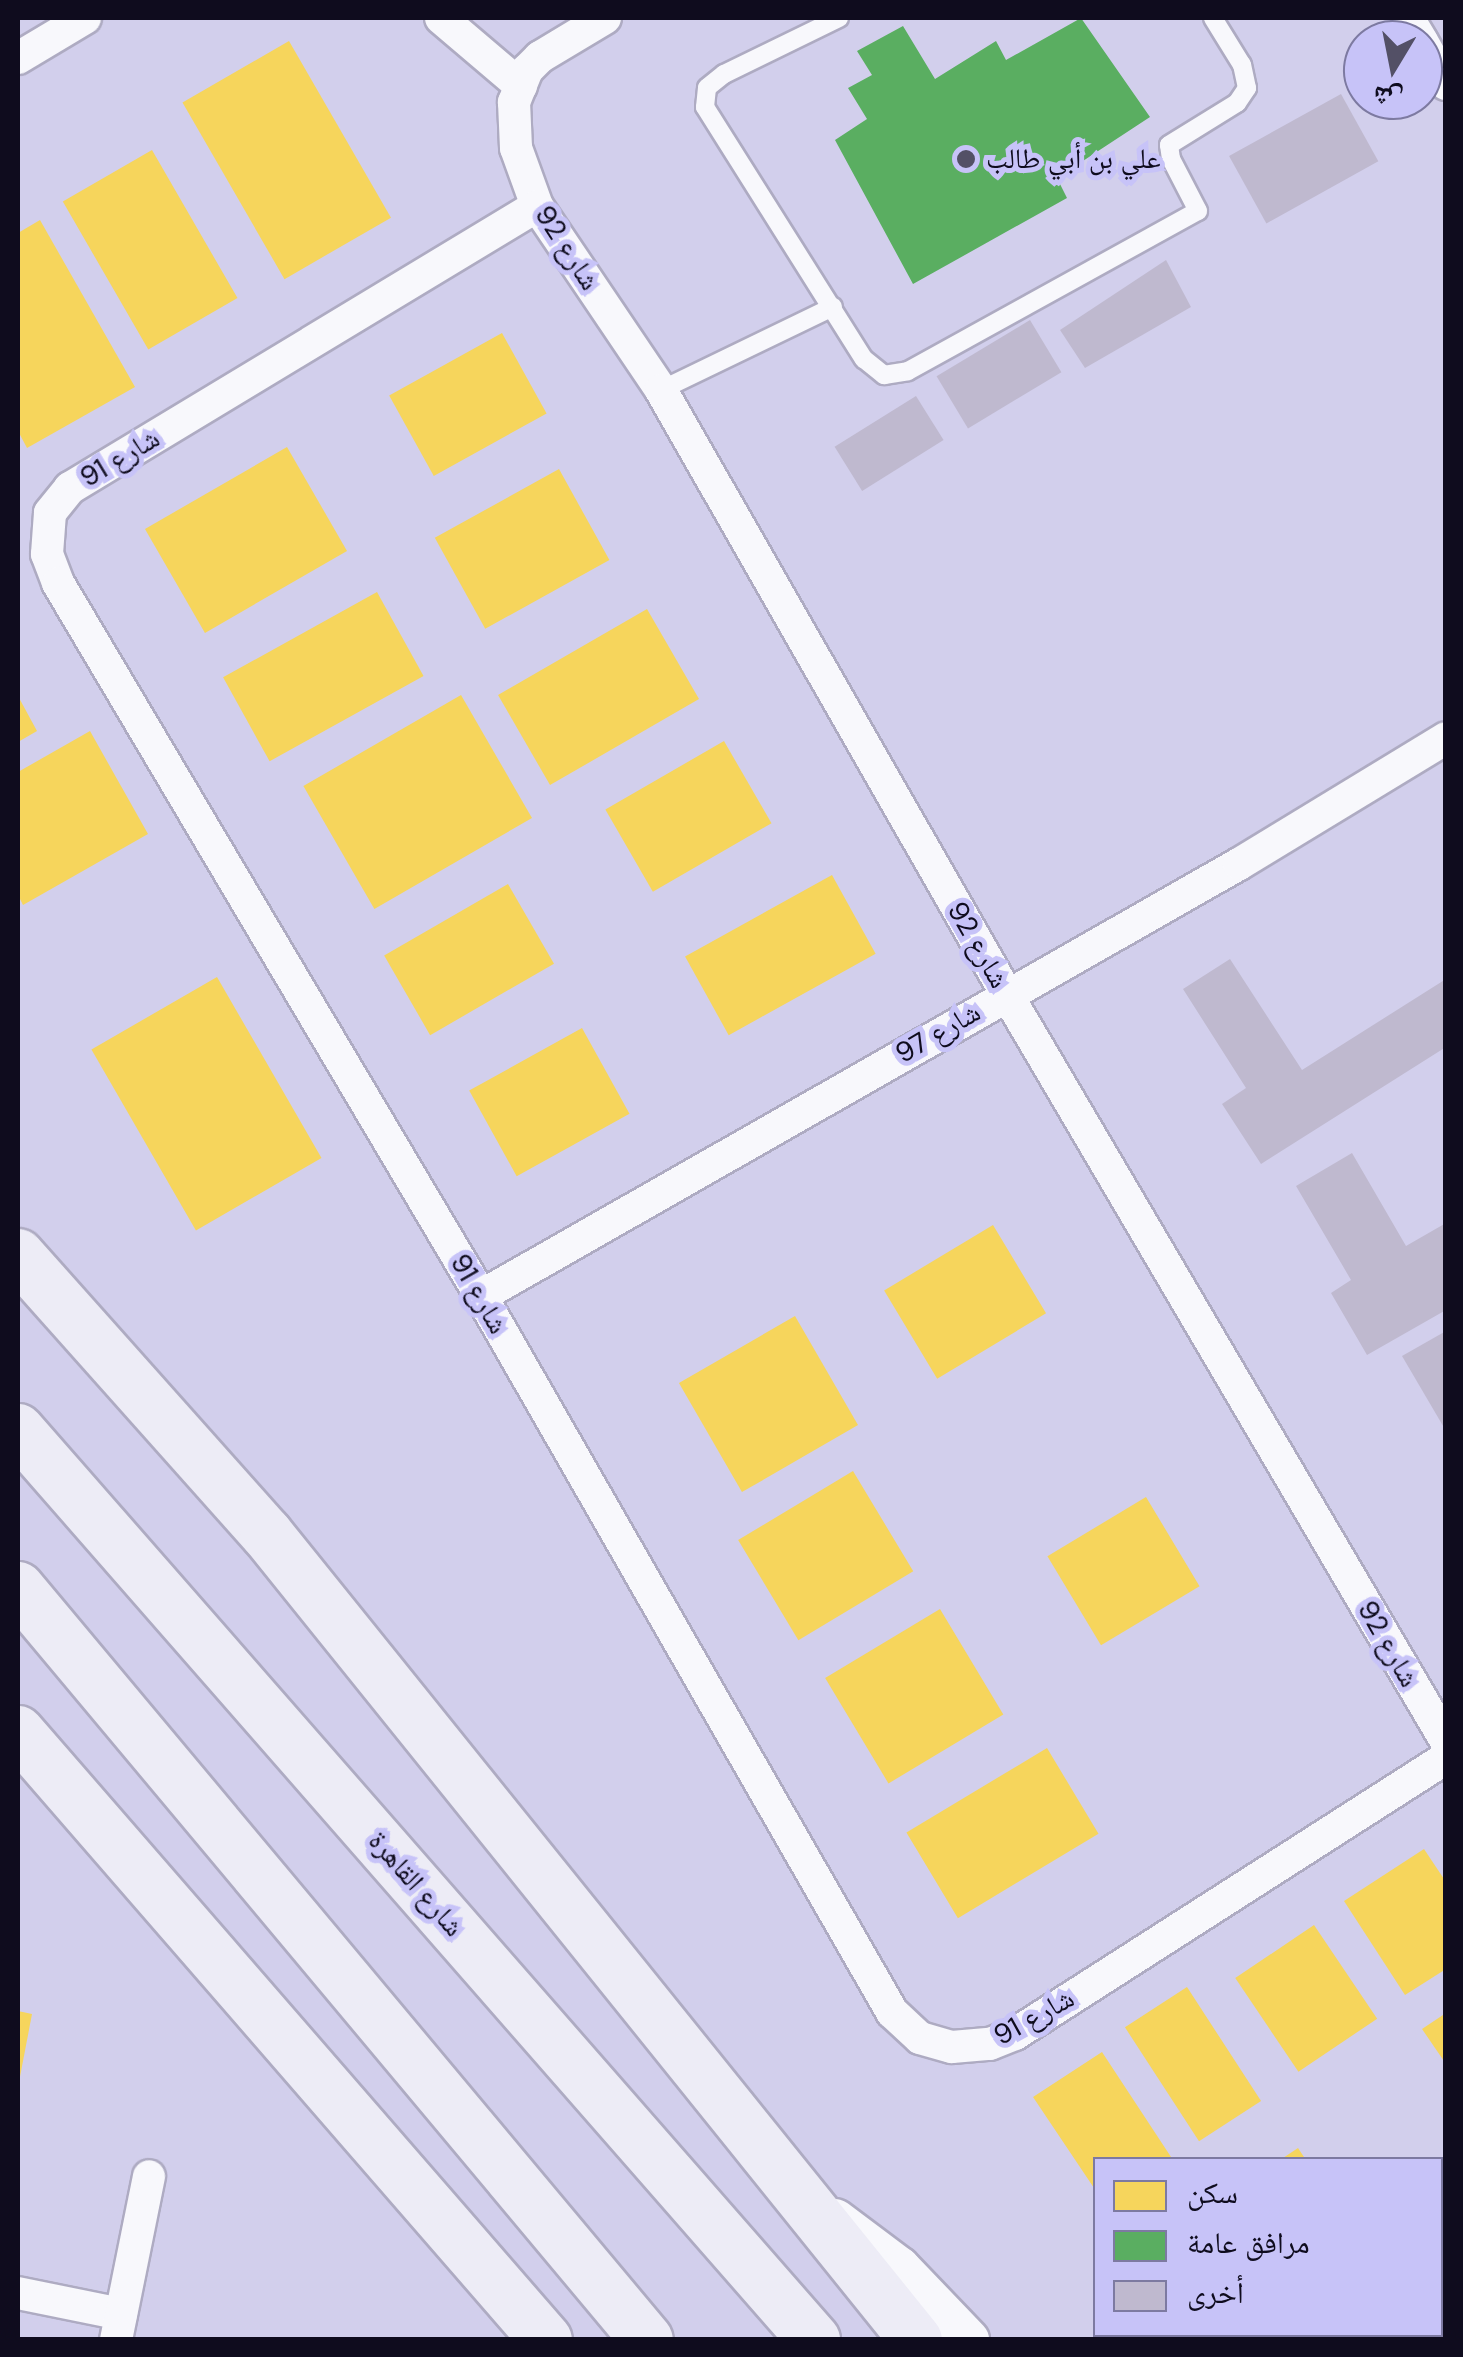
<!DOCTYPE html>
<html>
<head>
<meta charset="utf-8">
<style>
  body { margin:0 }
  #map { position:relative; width:1463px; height:2357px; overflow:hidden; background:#d2cfec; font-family:"DM Sans","Noto Naskh Arabic",sans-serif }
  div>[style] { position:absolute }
  .homes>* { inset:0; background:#f6d55c; transform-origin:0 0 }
  .public>* { inset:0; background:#5aae61 }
  .building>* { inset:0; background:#bfb9cf; transform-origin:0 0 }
  .roads { filter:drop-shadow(2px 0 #aeabc2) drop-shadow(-2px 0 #aeabc2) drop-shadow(0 2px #aeabc2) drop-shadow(0 -2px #aeabc2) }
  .service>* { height:18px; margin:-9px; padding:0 9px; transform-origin:9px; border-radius:9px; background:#f8f8fc }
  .minor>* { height:32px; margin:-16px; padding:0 16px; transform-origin:16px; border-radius:16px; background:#f8f8fc }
  .tertiary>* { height:42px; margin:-21px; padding:0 21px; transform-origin:21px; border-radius:21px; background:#f8f8fc }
  .primary>* { height:52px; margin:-26px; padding:0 26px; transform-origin:26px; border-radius:26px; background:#edecf6 }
  .dots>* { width:28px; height:28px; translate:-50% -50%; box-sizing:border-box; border:5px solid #c7c3f8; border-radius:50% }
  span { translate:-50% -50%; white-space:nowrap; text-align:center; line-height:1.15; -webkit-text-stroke:10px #c7c3f8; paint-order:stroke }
  .poi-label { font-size:28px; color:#0f0c1e }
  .left { translate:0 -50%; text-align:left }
  .street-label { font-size:28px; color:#0f0c1e }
  .frame { position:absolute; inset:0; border:20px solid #0f0c1e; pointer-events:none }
  .legend { position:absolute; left:1093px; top:2157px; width:350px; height:180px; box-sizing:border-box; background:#c7c3f8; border:2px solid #7d7aa1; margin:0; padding:12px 18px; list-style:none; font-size:30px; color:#0f0c1e }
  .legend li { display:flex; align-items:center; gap:20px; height:50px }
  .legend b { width:50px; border:2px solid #7d7aa1 }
  .north { position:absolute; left:1343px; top:20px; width:100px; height:100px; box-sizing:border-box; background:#c7c3f8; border:2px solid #7d7aa1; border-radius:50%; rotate:190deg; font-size:28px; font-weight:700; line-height:40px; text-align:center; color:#0f0c1e }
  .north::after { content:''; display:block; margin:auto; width:35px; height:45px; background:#535066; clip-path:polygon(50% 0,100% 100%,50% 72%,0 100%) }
</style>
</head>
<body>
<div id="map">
  <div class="homes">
    <i style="left:289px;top:41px;width:204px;height:123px;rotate:60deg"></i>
    <i style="left:152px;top:150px;width:171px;height:103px;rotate:60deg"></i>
    <i style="clip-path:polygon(40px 220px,135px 387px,27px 448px,18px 431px,18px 233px)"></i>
    <i style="left:502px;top:333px;width:92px;height:129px;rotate:61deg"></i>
    <i style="left:287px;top:447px;width:120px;height:164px;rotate:60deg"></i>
    <i style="left:559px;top:469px;width:104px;height:142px;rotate:61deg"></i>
    <i style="left:377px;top:592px;width:96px;height:176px;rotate:61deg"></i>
    <i style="left:647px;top:609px;width:104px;height:172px;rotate:60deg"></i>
    <i style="left:461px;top:695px;width:142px;height:182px;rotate:60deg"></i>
    <i style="clip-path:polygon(18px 696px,37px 731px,18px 742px)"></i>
    <i style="clip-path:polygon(90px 731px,148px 834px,23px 905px,18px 895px,18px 772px)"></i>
    <i style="left:724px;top:741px;width:95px;height:137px;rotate:60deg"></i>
    <i style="left:832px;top:875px;width:90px;height:168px;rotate:61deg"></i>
    <i style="left:508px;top:884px;width:92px;height:143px;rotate:60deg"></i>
    <i style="left:217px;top:977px;width:209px;height:145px;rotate:60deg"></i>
    <i style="left:582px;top:1028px;width:98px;height:129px;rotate:61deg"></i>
    <i style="left:993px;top:1225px;width:103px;height:127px;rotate:59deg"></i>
    <i style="left:795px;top:1316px;width:126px;height:134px;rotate:60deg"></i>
    <i style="left:853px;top:1471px;width:117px;height:134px;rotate:59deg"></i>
    <i style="left:1146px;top:1497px;width:104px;height:115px;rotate:59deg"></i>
    <i style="left:940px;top:1609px;width:123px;height:134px;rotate:59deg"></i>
    <i style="left:1047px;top:1748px;width:100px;height:164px;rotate:59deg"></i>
    <i style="clip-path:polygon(1424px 1849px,1446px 1882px,1446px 1969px,1405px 1995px,1344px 1901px)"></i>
    <i style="left:1314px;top:1925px;width:113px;height:95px;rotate:56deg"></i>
    <i style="left:1187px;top:1987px;width:136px;height:74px;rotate:57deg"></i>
    <i style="clip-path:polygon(18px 2011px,32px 2014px,19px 2082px,18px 2082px)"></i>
    <i style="clip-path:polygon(1446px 2013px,1446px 2064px,1422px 2029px)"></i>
    <i style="clip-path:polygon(1102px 2052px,1173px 2160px,1096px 2160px,1096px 2191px,1033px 2097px)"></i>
    <i style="clip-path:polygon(1298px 2148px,1306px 2160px,1280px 2160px)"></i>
  </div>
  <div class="public">
    <i style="clip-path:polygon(1081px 18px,1150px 117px,1057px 178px,1067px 198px,913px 284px,835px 140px,867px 119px,848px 88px,872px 75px,857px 51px,903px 26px,935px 79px,996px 41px,1006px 60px)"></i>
  </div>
  <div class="building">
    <i style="left:1341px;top:94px;width:77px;height:128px;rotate:61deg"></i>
    <i style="clip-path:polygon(1166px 260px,1191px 307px,1085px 368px,1060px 330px)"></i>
    <i style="left:1030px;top:320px;width:61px;height:109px;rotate:59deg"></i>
    <i style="left:916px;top:396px;width:52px;height:96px;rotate:58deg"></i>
    <i style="clip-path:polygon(1230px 959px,1302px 1070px,1446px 979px,1446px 1047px,1261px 1164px,1222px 1104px,1246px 1088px,1183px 989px)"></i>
    <i style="clip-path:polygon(1352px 1153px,1406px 1246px,1446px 1223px,1446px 1310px,1367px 1355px,1331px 1293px,1351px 1280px,1296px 1186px)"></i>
    <i style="clip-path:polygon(1446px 1331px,1446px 1431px,1402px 1356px)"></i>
  </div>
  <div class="roads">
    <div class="service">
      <i style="left:839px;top:18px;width:128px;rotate:154deg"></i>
      <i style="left:724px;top:74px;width:22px;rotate:141deg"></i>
      <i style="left:707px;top:88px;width:19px;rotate:96deg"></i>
      <i style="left:705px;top:107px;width:298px;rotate:57.8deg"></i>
      <i style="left:864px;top:359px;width:26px;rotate:39deg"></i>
      <i style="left:884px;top:375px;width:24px;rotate:-9deg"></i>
      <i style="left:908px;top:371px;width:331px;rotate:-28.9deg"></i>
      <i style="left:1198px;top:211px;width:59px;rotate:-117.4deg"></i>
      <i style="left:1171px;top:159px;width:14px;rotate:-98deg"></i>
      <i style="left:1169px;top:145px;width:80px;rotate:-31.7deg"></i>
      <i style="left:1237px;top:103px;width:18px;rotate:-56deg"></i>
      <i style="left:1247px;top:88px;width:24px;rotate:-102deg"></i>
      <i style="left:1242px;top:65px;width:55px;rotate:-121.7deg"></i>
      <i style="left:661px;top:390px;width:191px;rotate:-25.8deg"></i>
    </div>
    <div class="minor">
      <i style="left:441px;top:18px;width:105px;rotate:40.4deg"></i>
      <i style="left:605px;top:18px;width:76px;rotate:149deg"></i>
      <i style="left:540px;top:57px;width:18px;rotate:135deg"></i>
      <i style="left:527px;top:70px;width:35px;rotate:112deg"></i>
      <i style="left:514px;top:102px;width:46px;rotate:87.5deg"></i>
      <i style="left:516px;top:148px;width:62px;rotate:70.1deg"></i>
      <i style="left:537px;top:206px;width:222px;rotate:56deg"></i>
      <i style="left:661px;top:390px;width:695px;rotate:60.22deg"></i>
      <i style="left:1006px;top:993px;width:868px;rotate:59.53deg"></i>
      <i style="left:1408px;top:18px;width:26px;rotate:59deg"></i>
      <i style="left:1423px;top:43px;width:47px;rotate:60.7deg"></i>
      <i style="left:18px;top:58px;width:78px;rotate:-30.8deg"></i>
      <i style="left:537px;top:206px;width:546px;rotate:148.87deg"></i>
      <i style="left:70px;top:488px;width:32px;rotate:129deg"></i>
      <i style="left:50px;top:513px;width:41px;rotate:94.2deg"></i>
      <i style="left:47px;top:554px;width:31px;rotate:69deg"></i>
      <i style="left:58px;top:583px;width:829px;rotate:59.32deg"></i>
      <i style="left:481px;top:1296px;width:826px;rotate:60.14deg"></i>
      <i style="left:892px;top:2012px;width:38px;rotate:43deg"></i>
      <i style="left:920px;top:2038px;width:33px;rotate:16deg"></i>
      <i style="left:952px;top:2047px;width:38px;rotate:-5deg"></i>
      <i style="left:990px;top:2044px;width:27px;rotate:-22deg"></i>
      <i style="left:1015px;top:2034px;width:512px;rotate:-32.63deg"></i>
      <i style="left:481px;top:1296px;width:872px;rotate:-29.68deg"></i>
      <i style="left:1239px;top:864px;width:242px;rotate:-31.3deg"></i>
      <i style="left:18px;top:2293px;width:105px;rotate:11.5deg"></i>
      <i style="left:116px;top:2340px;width:167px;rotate:-78.6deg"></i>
    </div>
    <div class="tertiary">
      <i style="left:835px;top:2220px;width:80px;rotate:36.9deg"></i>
      <i style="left:899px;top:2268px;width:100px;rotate:46.2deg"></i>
      <i style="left:1440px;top:2271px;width:7px;rotate:-27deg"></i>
      <i style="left:1318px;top:2340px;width:12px;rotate:-31deg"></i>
      <i style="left:1358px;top:2340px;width:7px;rotate:-56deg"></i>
    </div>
    <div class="primary">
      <i style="left:18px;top:1255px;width:373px;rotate:48.3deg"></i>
      <i style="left:266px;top:1533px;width:1036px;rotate:51.15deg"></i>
      <i style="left:18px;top:1430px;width:1209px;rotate:48.82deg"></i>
      <i style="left:18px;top:1588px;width:980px;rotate:50.09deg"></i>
      <i style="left:18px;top:1732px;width:805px;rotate:49.03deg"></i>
    </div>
  </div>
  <div class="dots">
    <i style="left:966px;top:159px;background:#535066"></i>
  </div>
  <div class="poi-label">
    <span class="left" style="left:986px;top:159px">علي بن أبي طالب</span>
  </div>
  <div class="street-label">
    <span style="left:567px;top:248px;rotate:57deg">شارع 92</span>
    <span style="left:120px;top:458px;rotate:-31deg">شارع 91</span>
    <span style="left:978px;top:945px;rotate:60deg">شارع 92</span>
    <span style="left:938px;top:1033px;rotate:-30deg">شارع 97</span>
    <span style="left:479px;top:1294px;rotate:60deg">شارع 91</span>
    <span style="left:1388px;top:1644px;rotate:60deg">شارع 92</span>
    <span style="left:416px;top:1884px;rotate:49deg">شارع القاهرة</span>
    <span style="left:1034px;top:2017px;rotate:-29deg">شارع 91</span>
  </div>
  <div class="frame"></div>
  <ul class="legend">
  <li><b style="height:28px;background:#f6d55c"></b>سكن</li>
  <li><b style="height:28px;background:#5aae61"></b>مرافق عامة</li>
  <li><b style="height:28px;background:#bfb9cf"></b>أخرى</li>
  </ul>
  <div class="north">ش</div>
</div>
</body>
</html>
